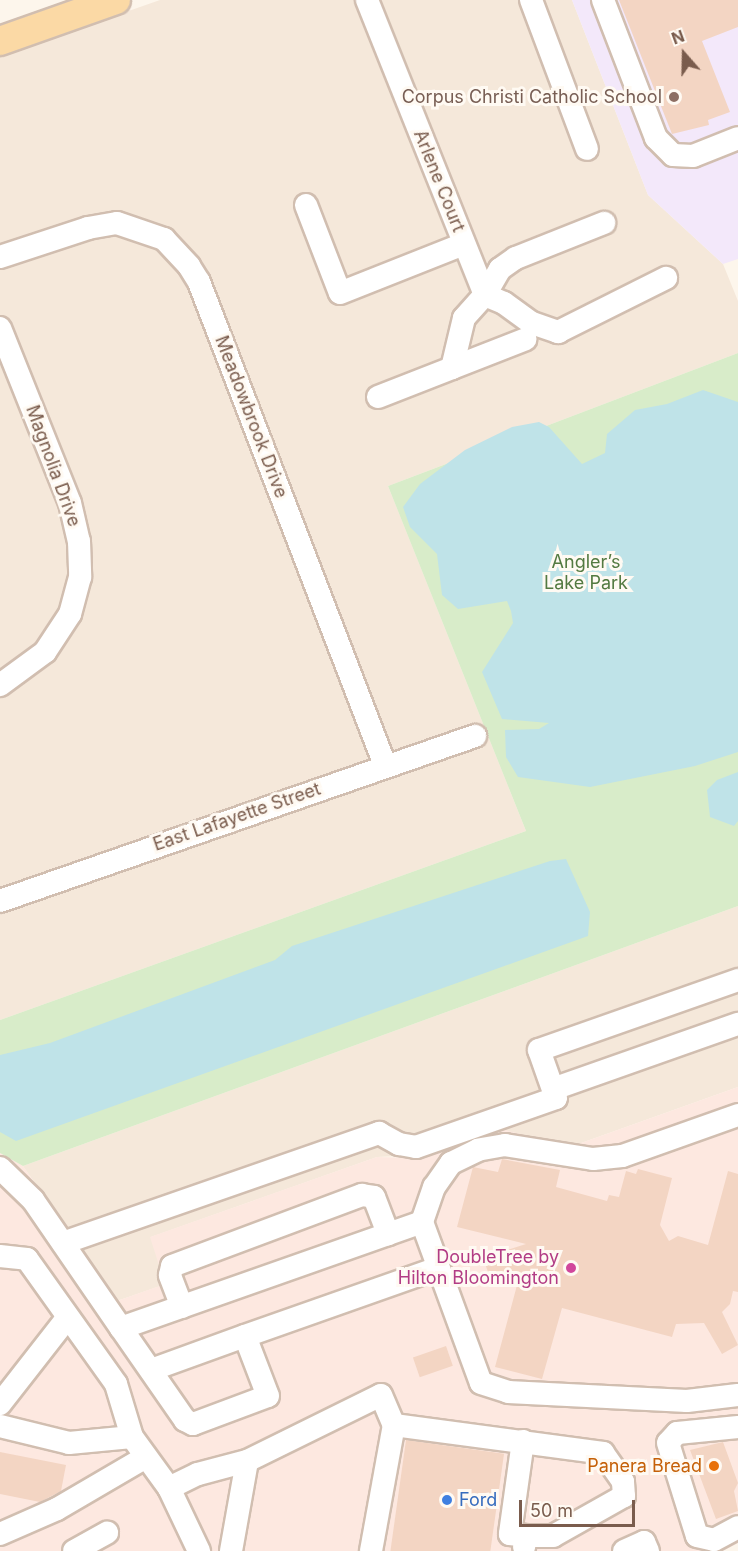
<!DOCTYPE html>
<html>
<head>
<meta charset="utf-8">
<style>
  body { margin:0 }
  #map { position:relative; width:738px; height:1551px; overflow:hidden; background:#fdf6ec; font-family:Inter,sans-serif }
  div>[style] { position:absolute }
  .residential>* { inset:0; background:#f5e8da }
  .commercial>* { inset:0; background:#fde8e0 }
  .education>* { inset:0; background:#f3e8fa }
  .green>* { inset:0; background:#d8ecc9 }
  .water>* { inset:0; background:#bfe3e8 }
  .building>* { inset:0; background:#f3d5c3; transform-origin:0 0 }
  .roads { filter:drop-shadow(2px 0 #d1beb0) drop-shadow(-2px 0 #d1beb0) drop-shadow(0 2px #d1beb0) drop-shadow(0 -2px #d1beb0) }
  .minor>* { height:22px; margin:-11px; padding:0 11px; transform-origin:11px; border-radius:11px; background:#fff }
  .major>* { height:28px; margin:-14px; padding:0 14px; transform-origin:14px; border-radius:14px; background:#fbd9a5 }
  .dots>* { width:16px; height:16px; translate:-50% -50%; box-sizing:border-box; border:3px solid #fffaf3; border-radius:50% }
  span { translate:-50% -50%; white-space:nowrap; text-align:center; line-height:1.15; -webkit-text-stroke:6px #fffaf3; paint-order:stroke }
  .education-label { font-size:18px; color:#785e54 }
  .right { translate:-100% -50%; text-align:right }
  .street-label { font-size:18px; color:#7a5c4d }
  .park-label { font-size:18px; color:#537a41 }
  .hotel-label { font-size:18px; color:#b23c85 }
  .food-label { font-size:18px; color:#c56008 }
  .shop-label { font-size:18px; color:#366cbe }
  .left { translate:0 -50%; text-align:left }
  .north { position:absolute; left:654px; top:24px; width:60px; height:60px; -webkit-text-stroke:4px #fffaf3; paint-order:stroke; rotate:340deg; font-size:16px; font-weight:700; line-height:24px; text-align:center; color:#7a5c4d }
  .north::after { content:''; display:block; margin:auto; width:21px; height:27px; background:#7a5c4d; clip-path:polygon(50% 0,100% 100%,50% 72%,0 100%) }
  .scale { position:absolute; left:519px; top:1500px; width:116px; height:27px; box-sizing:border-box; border:3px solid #7a5c4d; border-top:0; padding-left:8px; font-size:18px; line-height:21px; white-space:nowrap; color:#7a5c4d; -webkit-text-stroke:4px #fffaf3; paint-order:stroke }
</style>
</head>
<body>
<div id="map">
  <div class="residential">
    <i style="clip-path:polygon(160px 0,572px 0,648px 195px,723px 264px,738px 301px,738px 353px,388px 486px,526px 831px,0 1020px,0 56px)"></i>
    <i style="clip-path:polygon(738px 906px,738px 1087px,570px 1147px,377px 1157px,151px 1237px,166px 1284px,117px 1301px,23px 1166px)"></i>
  </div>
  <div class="commercial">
    <i style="clip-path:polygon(738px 1087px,738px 1543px,723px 1551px,0 1551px,0 1153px,23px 1166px,117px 1301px,165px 1284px,150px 1237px,377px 1157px,415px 1158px,498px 1128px,570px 1147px)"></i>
  </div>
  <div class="education">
    <i style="clip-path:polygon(572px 0,738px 0,738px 259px,723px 264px,648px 195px)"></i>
  </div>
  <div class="green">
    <i style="clip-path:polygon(738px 353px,738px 906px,23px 1166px,0 1153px,0 1020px,526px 831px,388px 486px)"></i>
  </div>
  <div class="water">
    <i style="clip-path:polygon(703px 390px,738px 402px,738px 752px,695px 766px,590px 787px,518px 777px,506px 757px,505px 730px,539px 729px,549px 723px,502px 719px,482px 672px,513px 623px,511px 611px,507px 601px,458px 609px,442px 595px,437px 554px,410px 527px,403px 507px,420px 484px,465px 450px,512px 427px,539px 422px,549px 427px,582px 464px,605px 453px,607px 434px,635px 410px,667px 404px)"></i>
    <i style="clip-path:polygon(738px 772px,738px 821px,734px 826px,710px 817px,707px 790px,717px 780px)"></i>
    <i style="clip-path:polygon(566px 859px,590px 912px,588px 936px,16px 1141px,0 1132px,0 1055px,50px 1043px,275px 960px,292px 946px,550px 861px)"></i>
  </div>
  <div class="building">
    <i style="clip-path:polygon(619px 0,738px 0,738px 27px,702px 41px,730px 112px,708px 120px,709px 125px,672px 134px)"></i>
    <i style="clip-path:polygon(502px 1159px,560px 1170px,556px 1187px,607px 1201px,609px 1195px,619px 1197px,626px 1171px,636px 1174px,638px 1169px,672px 1178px,660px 1225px,669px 1241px,678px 1236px,708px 1245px,728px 1171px,738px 1174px,738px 1292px,733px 1291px,730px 1304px,722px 1312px,738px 1345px,722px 1354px,704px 1323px,676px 1324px,672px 1337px,562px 1308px,542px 1379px,495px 1367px,520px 1274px,493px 1286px,483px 1258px,526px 1244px,457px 1227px,473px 1167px,498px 1172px)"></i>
    <i style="left:446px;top:1346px;width:21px;height:35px;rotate:71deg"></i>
    <i style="left:406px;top:1440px;width:99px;height:112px;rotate:8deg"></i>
    <i style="clip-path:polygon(723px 1442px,738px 1483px,734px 1491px,738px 1511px,716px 1519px,690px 1450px)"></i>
    <i style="clip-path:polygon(0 1452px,66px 1465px,61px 1491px,40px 1502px,0 1494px)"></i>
  </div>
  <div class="roads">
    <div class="minor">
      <i style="left:367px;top:0;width:318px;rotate:68.2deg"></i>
      <i style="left:531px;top:0;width:159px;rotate:69.4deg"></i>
      <i style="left:603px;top:0;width:148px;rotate:69deg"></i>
      <i style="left:656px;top:138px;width:24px;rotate:45deg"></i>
      <i style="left:673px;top:155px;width:20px;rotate:3deg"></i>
      <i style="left:693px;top:156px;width:48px;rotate:-21.8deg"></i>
      <i style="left:306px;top:205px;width:94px;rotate:68.9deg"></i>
      <i style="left:340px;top:293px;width:133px;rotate:-21.6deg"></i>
      <i style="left:0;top:257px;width:93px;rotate:-18.2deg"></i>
      <i style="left:88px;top:228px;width:29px;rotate:-10deg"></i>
      <i style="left:117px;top:223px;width:50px;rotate:18.8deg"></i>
      <i style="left:164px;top:239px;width:37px;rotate:47deg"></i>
      <i style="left:189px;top:266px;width:19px;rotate:58deg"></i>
      <i style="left:199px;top:282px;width:518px;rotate:68.94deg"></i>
      <i style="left:485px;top:295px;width:21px;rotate:23deg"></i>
      <i style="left:504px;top:303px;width:34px;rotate:36deg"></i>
      <i style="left:532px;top:323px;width:28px;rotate:19deg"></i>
      <i style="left:558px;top:332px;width:121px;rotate:-26.6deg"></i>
      <i style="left:0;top:328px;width:188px;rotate:68.2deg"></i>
      <i style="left:70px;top:503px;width:39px;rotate:77deg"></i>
      <i style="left:79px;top:541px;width:36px;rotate:88deg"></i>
      <i style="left:80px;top:577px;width:38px;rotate:105deg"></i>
      <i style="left:70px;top:614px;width:45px;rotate:123.3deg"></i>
      <i style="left:45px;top:652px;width:56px;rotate:143.7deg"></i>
      <i style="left:452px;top:368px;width:79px;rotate:-21.4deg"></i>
      <i style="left:378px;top:397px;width:79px;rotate:-21.4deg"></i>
      <i style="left:452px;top:368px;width:51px;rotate:-76.5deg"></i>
      <i style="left:464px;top:318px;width:31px;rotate:-48deg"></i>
      <i style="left:485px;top:295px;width:30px;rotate:-60deg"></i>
      <i style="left:500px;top:269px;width:19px;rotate:-35deg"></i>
      <i style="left:516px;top:258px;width:95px;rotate:-21.7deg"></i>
      <i style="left:0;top:901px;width:503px;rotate:-19.16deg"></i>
      <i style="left:553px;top:1089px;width:196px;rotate:-19.4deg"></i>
      <i style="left:738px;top:1115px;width:123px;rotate:160.5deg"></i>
      <i style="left:622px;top:1156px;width:29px;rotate:174deg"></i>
      <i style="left:593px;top:1159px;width:89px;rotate:-171deg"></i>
      <i style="left:505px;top:1145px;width:27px;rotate:170deg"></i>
      <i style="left:478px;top:1150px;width:30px;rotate:154deg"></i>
      <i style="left:451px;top:1163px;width:29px;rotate:125deg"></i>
      <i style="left:434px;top:1187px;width:37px;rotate:109deg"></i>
      <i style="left:422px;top:1222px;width:171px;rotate:69.9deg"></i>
      <i style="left:481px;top:1383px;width:28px;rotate:18deg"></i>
      <i style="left:508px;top:1392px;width:179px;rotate:2.9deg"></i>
      <i style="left:687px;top:1401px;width:51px;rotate:-6.7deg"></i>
      <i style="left:0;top:1168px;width:46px;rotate:44.1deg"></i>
      <i style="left:33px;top:1200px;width:155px;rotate:55.5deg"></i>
      <i style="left:121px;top:1328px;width:319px;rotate:-19.4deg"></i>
      <i style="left:63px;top:1243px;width:335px;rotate:-19.2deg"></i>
      <i style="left:379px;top:1133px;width:23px;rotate:29deg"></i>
      <i style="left:399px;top:1144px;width:17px;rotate:10deg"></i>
      <i style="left:416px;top:1147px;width:148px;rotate:-19.3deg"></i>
      <i style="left:556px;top:1098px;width:51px;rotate:-109.5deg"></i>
      <i style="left:539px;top:1050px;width:211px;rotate:-19.4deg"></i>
      <i style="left:0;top:1256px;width:27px;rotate:6deg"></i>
      <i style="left:27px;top:1259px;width:153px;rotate:54.5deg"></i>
      <i style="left:116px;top:1384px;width:55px;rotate:73.2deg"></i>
      <i style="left:132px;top:1437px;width:63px;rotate:54deg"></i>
      <i style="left:169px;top:1488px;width:32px;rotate:-26deg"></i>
      <i style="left:198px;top:1474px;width:51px;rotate:-14.9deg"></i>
      <i style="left:182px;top:1307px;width:34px;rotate:-111deg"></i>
      <i style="left:170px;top:1275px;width:9px;rotate:-77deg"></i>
      <i style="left:172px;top:1266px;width:203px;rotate:-20.5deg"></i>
      <i style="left:362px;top:1195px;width:12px;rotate:9deg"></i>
      <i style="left:374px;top:1197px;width:40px;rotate:69deg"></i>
      <i style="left:121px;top:1328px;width:112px;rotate:55.2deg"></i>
      <i style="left:185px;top:1420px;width:9px;rotate:27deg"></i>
      <i style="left:193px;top:1424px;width:80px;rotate:-20.5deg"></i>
      <i style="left:268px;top:1396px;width:64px;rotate:-111deg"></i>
      <i style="left:245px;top:1336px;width:205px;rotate:-19.4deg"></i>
      <i style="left:151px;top:1370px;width:100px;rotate:-19.9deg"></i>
      <i style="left:0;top:1404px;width:110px;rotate:-52deg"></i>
      <i style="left:0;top:1426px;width:71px;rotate:13.8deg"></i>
      <i style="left:69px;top:1443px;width:63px;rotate:-5.4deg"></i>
      <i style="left:738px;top:1427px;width:61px;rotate:174.4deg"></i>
      <i style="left:677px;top:1433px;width:13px;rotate:132deg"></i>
      <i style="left:668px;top:1443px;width:97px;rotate:72.7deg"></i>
      <i style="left:697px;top:1536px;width:17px;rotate:13deg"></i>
      <i style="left:714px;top:1540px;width:27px;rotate:-28deg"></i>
      <i style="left:523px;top:1441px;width:94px;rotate:98deg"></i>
      <i style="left:510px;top:1534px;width:16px;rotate:7deg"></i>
      <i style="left:526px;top:1536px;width:11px;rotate:100deg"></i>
      <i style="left:169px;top:1488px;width:70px;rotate:64.5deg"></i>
      <i style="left:0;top:1534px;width:62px;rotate:-23.7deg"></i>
      <i style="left:57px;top:1509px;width:103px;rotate:-30.3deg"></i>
      <i style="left:74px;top:1551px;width:38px;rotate:-29deg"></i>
      <i style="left:231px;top:1551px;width:91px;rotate:-79.9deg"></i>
      <i style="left:247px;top:1461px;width:149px;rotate:-26.2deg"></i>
      <i style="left:381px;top:1395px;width:33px;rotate:67deg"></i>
      <i style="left:394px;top:1425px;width:211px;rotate:7.6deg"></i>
      <i style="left:603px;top:1453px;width:35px;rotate:55deg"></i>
      <i style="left:623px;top:1482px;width:14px;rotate:86deg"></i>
      <i style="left:624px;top:1496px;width:81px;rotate:150.6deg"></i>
      <i style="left:553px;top:1536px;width:27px;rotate:180deg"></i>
      <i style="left:371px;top:1551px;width:128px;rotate:-79.7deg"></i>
      <i style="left:624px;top:1551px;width:22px;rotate:-24deg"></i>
      <i style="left:644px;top:1542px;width:10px;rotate:66deg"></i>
    </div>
    <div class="major">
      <i style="left:0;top:41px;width:123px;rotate:-19.5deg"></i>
    </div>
  </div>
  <div class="dots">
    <i style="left:674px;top:97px;background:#8d6e63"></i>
    <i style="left:571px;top:1268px;background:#d1479c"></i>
    <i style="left:714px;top:1466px;background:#e8710a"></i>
    <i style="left:447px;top:1500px;background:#3f7fe0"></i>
  </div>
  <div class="education-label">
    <span class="right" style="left:662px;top:97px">Corpus Christi Catholic School</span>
  </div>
  <div class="street-label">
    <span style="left:439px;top:181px;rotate:68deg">Arlene Court</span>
    <span style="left:251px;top:417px;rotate:69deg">Meadowbrook Drive</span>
    <span style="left:53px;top:466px;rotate:70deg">Magnolia Drive</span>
    <span style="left:237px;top:817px;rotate:-19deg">East Lafayette Street</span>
  </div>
  <div class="park-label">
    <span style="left:586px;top:573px">Angler’s<br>Lake Park</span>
  </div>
  <div class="hotel-label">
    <span class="right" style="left:559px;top:1268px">DoubleTree by<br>Hilton Bloomington</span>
  </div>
  <div class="food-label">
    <span class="right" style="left:702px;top:1466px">Panera Bread</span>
  </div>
  <div class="shop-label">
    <span class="left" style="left:459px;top:1500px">Ford</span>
  </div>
  <div class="north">N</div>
  <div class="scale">50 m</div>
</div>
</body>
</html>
